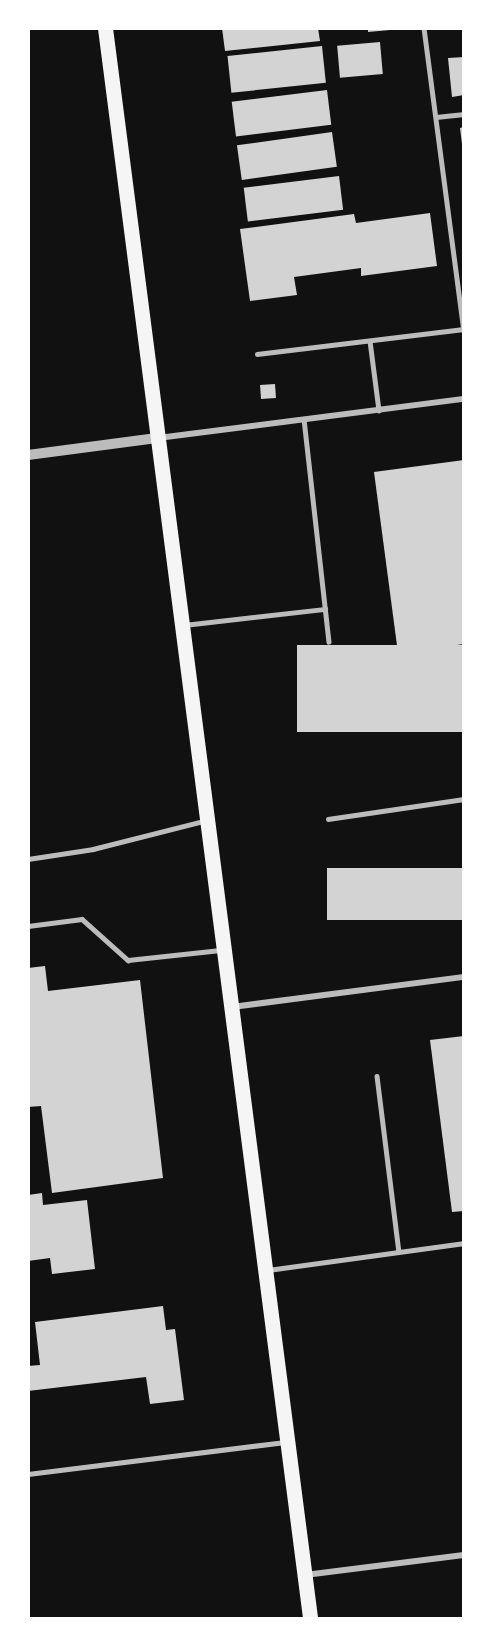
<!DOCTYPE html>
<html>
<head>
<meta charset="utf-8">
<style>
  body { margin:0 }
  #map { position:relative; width:492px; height:1647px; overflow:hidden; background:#111; font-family:"DM Sans",sans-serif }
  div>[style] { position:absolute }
  .building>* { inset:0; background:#d3d3d3; transform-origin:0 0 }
  .service>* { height:4.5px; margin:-2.25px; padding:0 2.25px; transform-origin:2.25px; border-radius:2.25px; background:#bcbcbc }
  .minor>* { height:6px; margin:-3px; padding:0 3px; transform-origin:3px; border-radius:3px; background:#bcbcbc }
  .tertiary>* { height:10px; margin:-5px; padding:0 5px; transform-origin:5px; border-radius:5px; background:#bcbcbc }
  .primary>* { height:15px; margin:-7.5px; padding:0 7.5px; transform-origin:7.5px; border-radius:7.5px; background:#f5f5f5 }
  span { translate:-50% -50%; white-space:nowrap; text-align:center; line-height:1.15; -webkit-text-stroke:6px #fff; paint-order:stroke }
  .frame { position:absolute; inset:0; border:30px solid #fff; pointer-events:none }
</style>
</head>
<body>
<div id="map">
  <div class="building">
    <i style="clip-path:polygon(222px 28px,318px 28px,320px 41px,225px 51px)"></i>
    <i style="clip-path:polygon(368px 28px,390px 28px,390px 30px,368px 32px)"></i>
    <i style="left:380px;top:42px;width:32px;height:43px;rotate:85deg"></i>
    <i style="left:322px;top:46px;width:37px;height:95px;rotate:84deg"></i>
    <i style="clip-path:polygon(464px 57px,464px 95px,452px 97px,448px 58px)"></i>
    <i style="left:327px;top:90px;width:35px;height:96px;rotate:83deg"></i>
    <i style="clip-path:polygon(464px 127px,464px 143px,462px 144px,460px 128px)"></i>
    <i style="left:332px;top:132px;width:35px;height:96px;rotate:82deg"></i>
    <i style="left:339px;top:176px;width:34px;height:96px;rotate:83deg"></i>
    <i style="clip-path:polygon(430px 213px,437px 266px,361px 276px,361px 268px,294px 277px,297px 295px,250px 301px,240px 229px,354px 214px,356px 223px)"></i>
    <i style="left:275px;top:384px;width:14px;height:15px;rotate:86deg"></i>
    <i style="clip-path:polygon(464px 460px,464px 644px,398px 653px,374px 472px)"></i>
    <i style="left:464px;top:645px;width:87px;height:167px;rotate:90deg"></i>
    <i style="left:464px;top:868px;width:52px;height:137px;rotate:90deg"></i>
    <i style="clip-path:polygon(45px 966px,48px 991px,140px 980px,163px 1178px,52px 1193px,41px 1106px,28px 1107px,28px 968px)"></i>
    <i style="clip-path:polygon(464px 1036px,464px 1211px,452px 1212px,430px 1040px)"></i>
    <i style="clip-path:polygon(42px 1193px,43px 1205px,87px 1200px,95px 1269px,52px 1274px,50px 1258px,28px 1261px,28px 1195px)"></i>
    <i style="clip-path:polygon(163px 1306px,166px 1330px,175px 1329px,184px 1400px,150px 1404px,146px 1377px,28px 1391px,28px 1366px,40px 1365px,35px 1322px)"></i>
  </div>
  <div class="service">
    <i style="left:424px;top:28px;width:305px;rotate:82.5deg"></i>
    <i style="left:436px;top:117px;width:28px;rotate:-6deg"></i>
    <i style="left:370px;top:341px;width:70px;rotate:82.6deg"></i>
    <i style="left:257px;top:354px;width:208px;rotate:-6.9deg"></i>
    <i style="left:304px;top:419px;width:224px;rotate:83.6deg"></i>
    <i style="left:184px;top:625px;width:142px;rotate:-6.5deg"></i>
    <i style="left:328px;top:819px;width:137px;rotate:-8.4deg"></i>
    <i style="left:28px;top:859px;width:66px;rotate:-8.7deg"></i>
    <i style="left:93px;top:849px;width:114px;rotate:-14.2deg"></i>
    <i style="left:28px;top:926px;width:54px;rotate:-7.4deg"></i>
    <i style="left:82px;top:919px;width:62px;rotate:41.7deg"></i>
    <i style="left:128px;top:960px;width:95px;rotate:-6.1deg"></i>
    <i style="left:377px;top:1076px;width:177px;rotate:82.9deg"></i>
    <i style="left:268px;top:1270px;width:198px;rotate:-7.8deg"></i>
    <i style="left:28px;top:1474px;width:259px;rotate:-7.1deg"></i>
  </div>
  <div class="minor">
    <i style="left:158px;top:438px;width:308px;rotate:-7.3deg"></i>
    <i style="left:232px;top:1007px;width:234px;rotate:-7.4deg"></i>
    <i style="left:305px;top:1575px;width:160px;rotate:-7.2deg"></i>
  </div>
  <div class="tertiary">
    <i style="left:28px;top:455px;width:130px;rotate:-7.5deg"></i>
  </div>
  <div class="primary">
    <i style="left:105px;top:28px;width:1603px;rotate:82.65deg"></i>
  </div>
  <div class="frame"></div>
</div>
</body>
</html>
